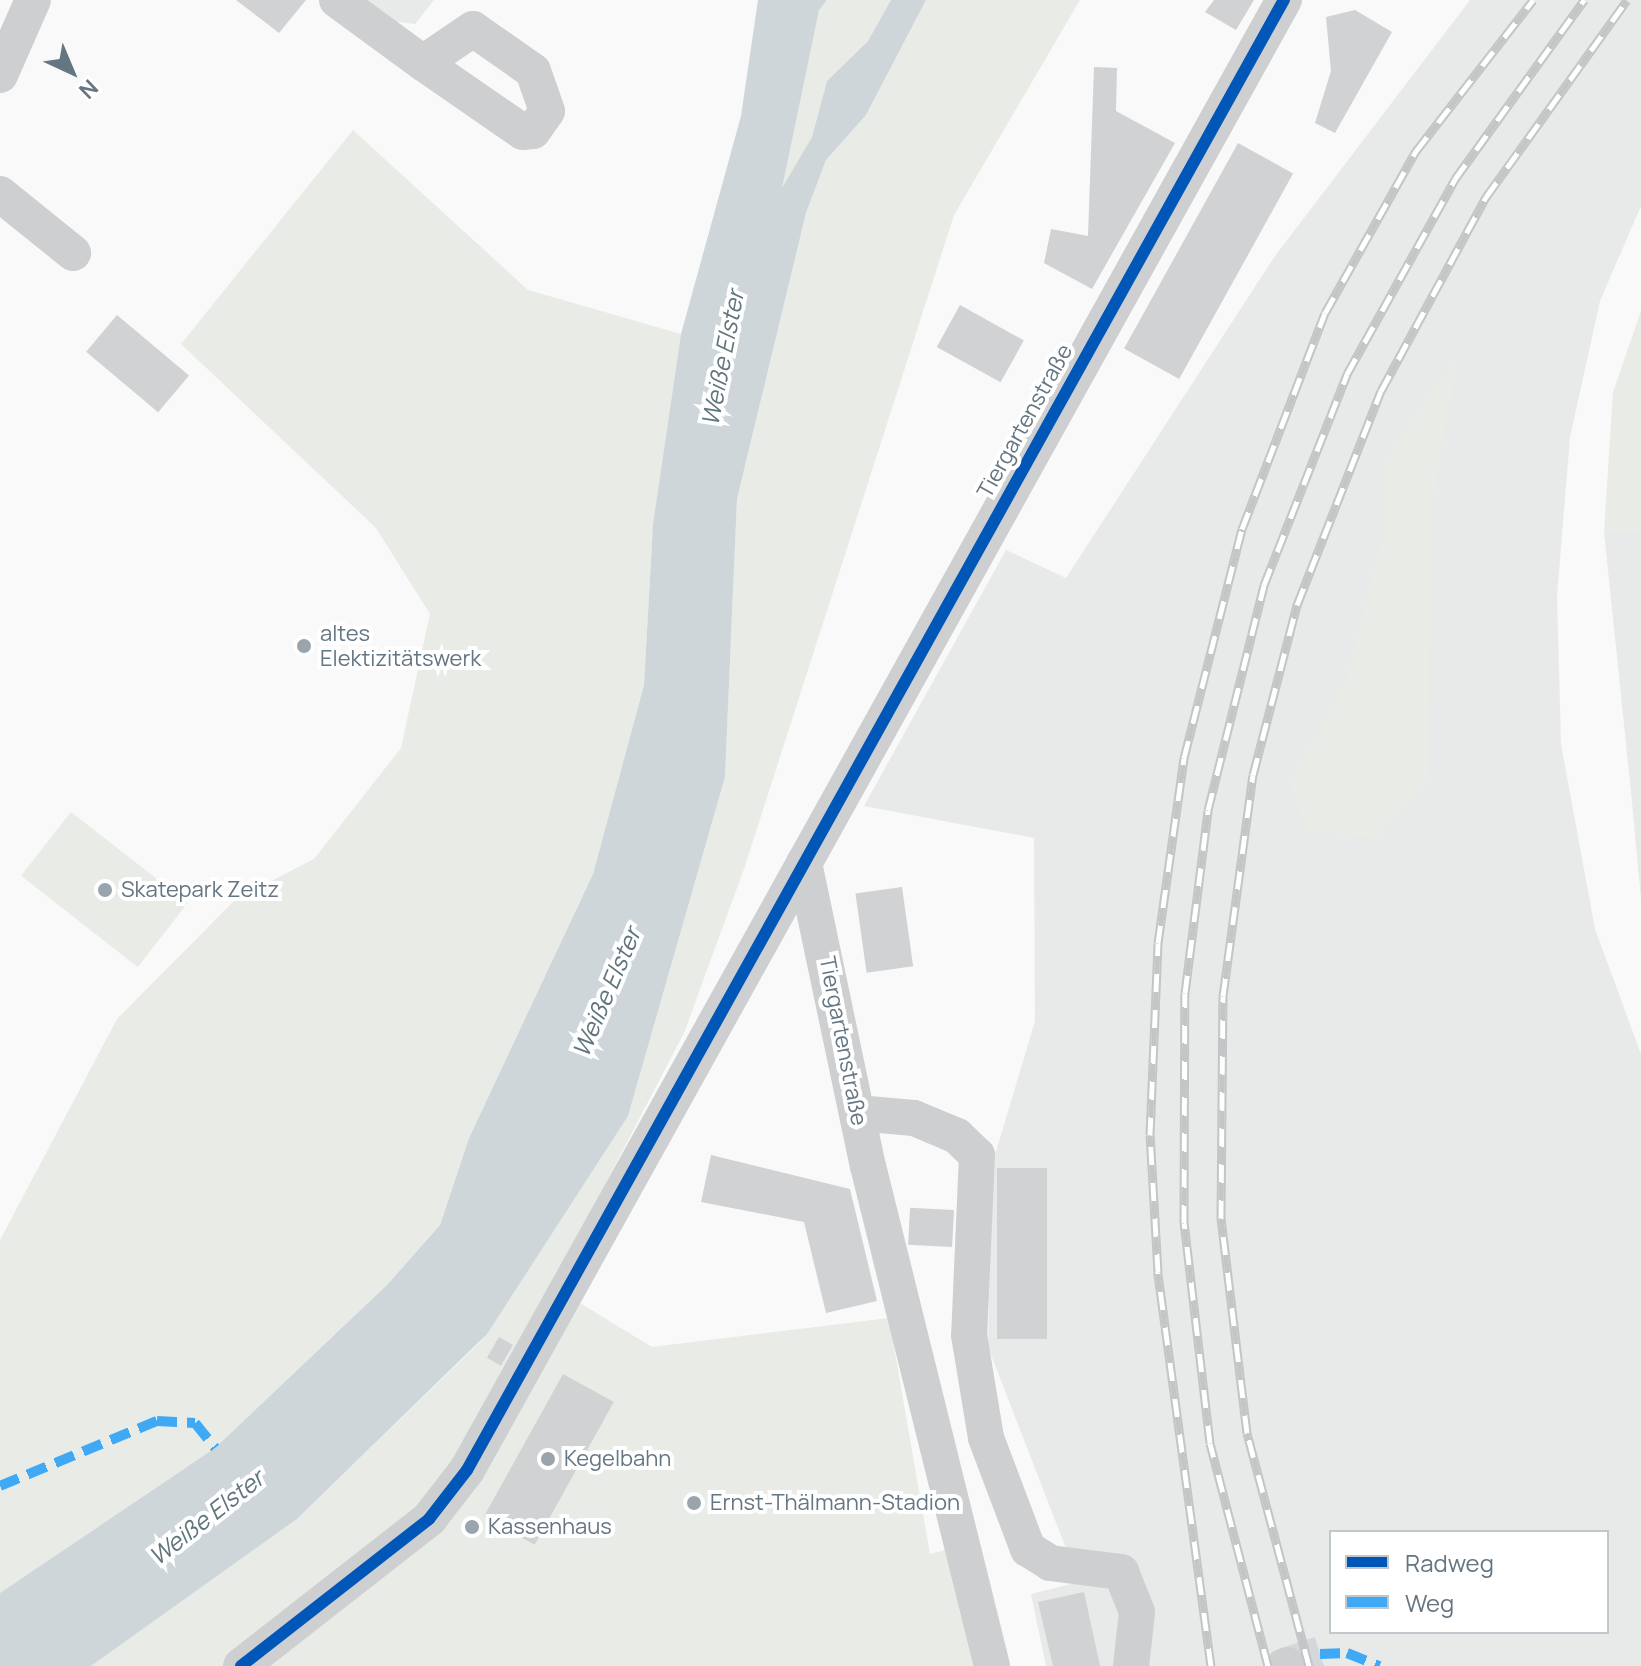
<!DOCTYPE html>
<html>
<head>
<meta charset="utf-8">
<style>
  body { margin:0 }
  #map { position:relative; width:1641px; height:1666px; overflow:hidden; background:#f9f9f9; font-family:Manrope,sans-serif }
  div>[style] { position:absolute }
  .built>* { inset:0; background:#e8e9e9 }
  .green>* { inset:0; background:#e8ebe6; transform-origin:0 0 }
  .water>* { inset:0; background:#ced6d9 }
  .building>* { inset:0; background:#d0d2d3; transform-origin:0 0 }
  .minor-tunnel>* { height:36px; margin-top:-18px; transform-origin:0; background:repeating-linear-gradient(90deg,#d4d8dc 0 36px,transparent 0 54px) }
  .minor>* { height:36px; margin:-18px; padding:0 18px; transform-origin:18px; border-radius:18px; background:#cecfd0 }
  .rail>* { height:9px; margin-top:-4.5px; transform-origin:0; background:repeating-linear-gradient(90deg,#fff 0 18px,#c3c5c6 0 36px); box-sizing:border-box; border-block:2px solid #c3c5c6 }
  .quiet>* { height:10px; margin-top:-5px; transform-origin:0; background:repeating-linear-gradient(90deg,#3fa9f5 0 20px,transparent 0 30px) }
  .cycleway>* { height:12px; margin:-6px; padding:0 6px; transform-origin:6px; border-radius:6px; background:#0057b8 }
  .dots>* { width:22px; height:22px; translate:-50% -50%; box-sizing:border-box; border:4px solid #fff; border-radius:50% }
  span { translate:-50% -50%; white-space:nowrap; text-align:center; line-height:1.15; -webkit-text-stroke:8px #fff; paint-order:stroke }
  .street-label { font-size:22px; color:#657683 }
  .poi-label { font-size:22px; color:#657683 }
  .left { translate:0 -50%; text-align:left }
  .water-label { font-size:24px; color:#60757c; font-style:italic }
  .legend { position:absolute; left:1329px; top:1530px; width:280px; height:104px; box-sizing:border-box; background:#fff; border:2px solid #c1c8cd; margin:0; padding:10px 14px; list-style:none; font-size:24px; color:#657683 }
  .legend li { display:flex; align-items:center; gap:16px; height:40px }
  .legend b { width:40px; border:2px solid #c1c8cd }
  .north { position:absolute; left:32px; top:32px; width:80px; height:80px; -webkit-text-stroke:6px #fff; paint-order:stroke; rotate:136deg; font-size:22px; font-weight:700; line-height:32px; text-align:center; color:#657683 }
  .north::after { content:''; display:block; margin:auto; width:28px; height:36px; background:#657683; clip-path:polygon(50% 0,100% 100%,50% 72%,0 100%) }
</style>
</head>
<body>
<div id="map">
  <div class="built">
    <i style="clip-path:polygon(359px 0,434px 0,415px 24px,384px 20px)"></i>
    <i style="clip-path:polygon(evenodd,1470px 0,1641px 0,1641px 206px,1600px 301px,1570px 437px,1557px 596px,1561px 744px,1595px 929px,1641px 1054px,1641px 1666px,1046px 1666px,1031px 1594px,1079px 1582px,988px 1347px,992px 1165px,1035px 1021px,1034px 838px,864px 806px,1006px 550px,1066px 578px,1275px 256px,1470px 0,1331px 1532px,1607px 1532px,1607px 1632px,1331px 1632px,1331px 1532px)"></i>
    <i style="clip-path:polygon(1604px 532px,1641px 532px,1641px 899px,1631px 792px)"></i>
  </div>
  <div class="green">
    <i style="clip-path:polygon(827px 0,891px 0,868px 41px,827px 81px,812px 137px,781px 190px,819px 9px)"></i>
    <i style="clip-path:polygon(926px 0,1080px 0,954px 215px,745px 866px,684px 1033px,552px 1286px,652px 1347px,889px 1318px,930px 1554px,950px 1549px,981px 1666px,91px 1666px,297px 1519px,478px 1344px,628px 1116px,725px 777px,737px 499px,806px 213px,826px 160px,866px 115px)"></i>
    <i style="clip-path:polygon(353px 130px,528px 290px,681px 334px,653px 524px,644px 685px,593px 874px,469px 1138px,440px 1225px,387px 1285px,215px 1448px,0 1593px,0 1240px,117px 1019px,236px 899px,314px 859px,401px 748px,430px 614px,376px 528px,181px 344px)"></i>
    <i style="clip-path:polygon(1641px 311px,1641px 532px,1604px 532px,1613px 392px)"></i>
    <i style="clip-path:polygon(1459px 354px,1433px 499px,1427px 780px,1376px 838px,1306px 831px,1290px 785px,1347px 677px,1384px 533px,1384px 463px)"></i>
    <i style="left:71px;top:812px;width:148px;height:81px;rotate:38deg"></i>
  </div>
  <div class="water">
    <i style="clip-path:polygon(758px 0,827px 0,819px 10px,782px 188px,812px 137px,827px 81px,868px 41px,891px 0,926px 0,866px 115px,826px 160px,806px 213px,737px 499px,725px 777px,628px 1116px,487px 1334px,297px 1519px,91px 1666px,0 1666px,0 1593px,215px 1448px,387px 1285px,440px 1225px,469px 1138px,593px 874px,644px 685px,653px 524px,681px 334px,741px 116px)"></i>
  </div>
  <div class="building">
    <i style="clip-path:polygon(236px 0,306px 0,279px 33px)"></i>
    <i style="clip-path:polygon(1214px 0,1254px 0,1236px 30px,1205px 12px)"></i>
    <i style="clip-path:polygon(1355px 10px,1392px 32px,1335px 133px,1315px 123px,1331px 71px,1326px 17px)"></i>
    <i style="clip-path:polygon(1094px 67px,1117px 68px,1116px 111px,1175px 143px,1092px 289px,1044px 263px,1051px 229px,1088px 236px)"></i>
    <i style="left:1238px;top:143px;width:63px;height:235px;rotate:29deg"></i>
    <i style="left:960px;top:305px;width:73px;height:48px;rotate:29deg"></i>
    <i style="left:117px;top:315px;width:94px;height:48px;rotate:40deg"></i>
    <i style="left:902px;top:887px;width:80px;height:47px;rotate:82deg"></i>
    <i style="clip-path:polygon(711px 1155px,850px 1189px,877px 1301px,826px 1313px,804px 1222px,701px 1202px)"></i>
    <i style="left:997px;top:1168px;width:50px;height:171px"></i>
    <i style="left:954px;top:1210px;width:37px;height:44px;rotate:93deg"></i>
    <i style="left:499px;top:1337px;width:16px;height:24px;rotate:30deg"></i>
    <i style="left:563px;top:1374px;width:58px;height:163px;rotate:29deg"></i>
    <i style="clip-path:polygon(1084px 1592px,1100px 1666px,1053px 1666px,1038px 1602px)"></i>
  </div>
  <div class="minor-tunnel">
    <i style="left:1287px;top:1665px;width:35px;rotate:-18deg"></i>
  </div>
  <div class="minor">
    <i style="left:337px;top:0;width:107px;rotate:36.2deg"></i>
    <i style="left:423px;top:63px;width:121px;rotate:34.6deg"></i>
    <i style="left:523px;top:132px;width:10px;rotate:-6deg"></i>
    <i style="left:533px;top:131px;width:24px;rotate:-55deg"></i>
    <i style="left:547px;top:111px;width:42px;rotate:-109.3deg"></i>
    <i style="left:533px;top:71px;width:73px;rotate:-145deg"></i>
    <i style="left:473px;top:29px;width:60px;rotate:145.8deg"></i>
    <i style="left:0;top:75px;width:82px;rotate:-66.3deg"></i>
    <i style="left:0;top:194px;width:94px;rotate:38.9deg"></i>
    <i style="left:804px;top:863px;width:310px;rotate:78.1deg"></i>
    <i style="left:868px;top:1166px;width:515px;rotate:76.07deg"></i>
    <i style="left:857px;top:1113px;width:57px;rotate:5deg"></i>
    <i style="left:914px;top:1118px;width:47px;rotate:22.7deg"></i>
    <i style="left:957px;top:1136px;width:28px;rotate:44deg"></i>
    <i style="left:977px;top:1155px;width:180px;rotate:92.5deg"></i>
    <i style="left:969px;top:1335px;width:104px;rotate:80.6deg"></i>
    <i style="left:986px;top:1438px;width:119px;rotate:69.3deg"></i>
    <i style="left:1028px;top:1549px;width:26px;rotate:32deg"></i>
    <i style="left:1050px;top:1563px;width:72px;rotate:7.2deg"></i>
    <i style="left:1121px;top:1572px;width:43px;rotate:68.2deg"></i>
    <i style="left:1137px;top:1612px;width:54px;rotate:96.3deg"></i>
    <i style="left:241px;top:1666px;width:239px;rotate:-38deg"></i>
    <i style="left:429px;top:1519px;width:62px;rotate:-52.2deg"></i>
    <i style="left:467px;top:1470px;width:1682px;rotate:-60.94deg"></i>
    <i style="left:1284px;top:1666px;width:3px;rotate:-18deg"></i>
  </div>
  <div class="rail">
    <i style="left:1211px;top:1666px;width:398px;rotate:-97.7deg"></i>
    <i style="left:1158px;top:1272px;width:137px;rotate:-93.3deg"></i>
    <i style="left:1150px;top:1135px;width:192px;rotate:-87.6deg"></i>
    <i style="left:1158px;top:943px;width:187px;rotate:-82deg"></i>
    <i style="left:1184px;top:758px;width:236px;rotate:-75.8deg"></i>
    <i style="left:1242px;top:529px;width:231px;rotate:-69deg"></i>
    <i style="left:1325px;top:313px;width:186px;rotate:-60.7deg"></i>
    <i style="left:1416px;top:151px;width:191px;rotate:-52.2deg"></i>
    <i style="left:1268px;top:1666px;width:230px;rotate:-104.6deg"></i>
    <i style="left:1210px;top:1443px;width:222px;rotate:-96.7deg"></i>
    <i style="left:1184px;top:1223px;width:230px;rotate:-89.8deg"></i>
    <i style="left:1185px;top:993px;width:184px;rotate:-82.8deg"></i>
    <i style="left:1208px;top:810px;width:232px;rotate:-76deg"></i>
    <i style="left:1264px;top:585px;width:227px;rotate:-68.5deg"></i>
    <i style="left:1347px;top:374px;width:223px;rotate:-61deg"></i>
    <i style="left:1455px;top:179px;width:221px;rotate:-54.2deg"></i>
    <i style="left:1309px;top:1666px;width:241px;rotate:-104.9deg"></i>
    <i style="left:1247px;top:1433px;width:217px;rotate:-96.9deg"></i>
    <i style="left:1221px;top:1218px;width:222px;rotate:-89.5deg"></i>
    <i style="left:1223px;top:996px;width:223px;rotate:-82.3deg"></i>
    <i style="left:1253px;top:775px;width:176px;rotate:-75.5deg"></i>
    <i style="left:1297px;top:605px;width:230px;rotate:-68.6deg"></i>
    <i style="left:1381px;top:391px;width:221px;rotate:-61.6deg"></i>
    <i style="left:1486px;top:197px;width:242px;rotate:-54.4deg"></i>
  </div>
  <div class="quiet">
    <i style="left:0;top:1486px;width:170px;rotate:-22.5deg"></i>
    <i style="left:157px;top:1421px;width:38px;rotate:3deg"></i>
    <i style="left:195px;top:1423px;width:32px;rotate:51deg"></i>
    <i style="left:1320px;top:1654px;width:27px;rotate:-2deg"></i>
    <i style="left:1347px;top:1653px;width:35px;rotate:22deg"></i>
  </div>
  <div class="cycleway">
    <i style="left:241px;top:1666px;width:239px;rotate:-38deg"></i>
    <i style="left:429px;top:1519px;width:62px;rotate:-52.2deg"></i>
    <i style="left:467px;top:1470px;width:1682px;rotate:-60.94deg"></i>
  </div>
  <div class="dots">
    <i style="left:304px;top:646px;background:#99a4ac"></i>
    <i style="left:105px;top:890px;background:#99a4ac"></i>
    <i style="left:548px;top:1459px;background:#99a4ac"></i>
    <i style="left:694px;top:1503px;background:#99a4ac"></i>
    <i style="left:472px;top:1527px;background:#99a4ac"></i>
  </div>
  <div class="street-label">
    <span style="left:1025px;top:421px;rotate:-61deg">Tiergartenstraße</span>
    <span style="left:843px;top:1041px;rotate:79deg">Tiergartenstraße</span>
  </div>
  <div class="poi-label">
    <span class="left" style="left:320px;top:646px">altes<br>Elektizitätswerk</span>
    <span class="left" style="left:121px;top:890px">Skatepark Zeitz</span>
    <span class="left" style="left:564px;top:1459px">Kegelbahn</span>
    <span class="left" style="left:710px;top:1503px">Ernst-Thälmann-Stadion</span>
    <span class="left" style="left:488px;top:1527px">Kassenhaus</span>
  </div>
  <div class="water-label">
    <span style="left:722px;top:358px;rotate:-79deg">Weiße Elster</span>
    <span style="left:606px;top:992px;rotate:-67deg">Weiße Elster</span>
    <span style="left:206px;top:1517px;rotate:-38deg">Weiße Elster</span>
  </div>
  <ul class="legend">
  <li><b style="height:10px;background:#0057b8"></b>Radweg</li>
  <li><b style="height:10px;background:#3fa9f5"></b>Weg</li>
  </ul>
  <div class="north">N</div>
</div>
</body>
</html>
